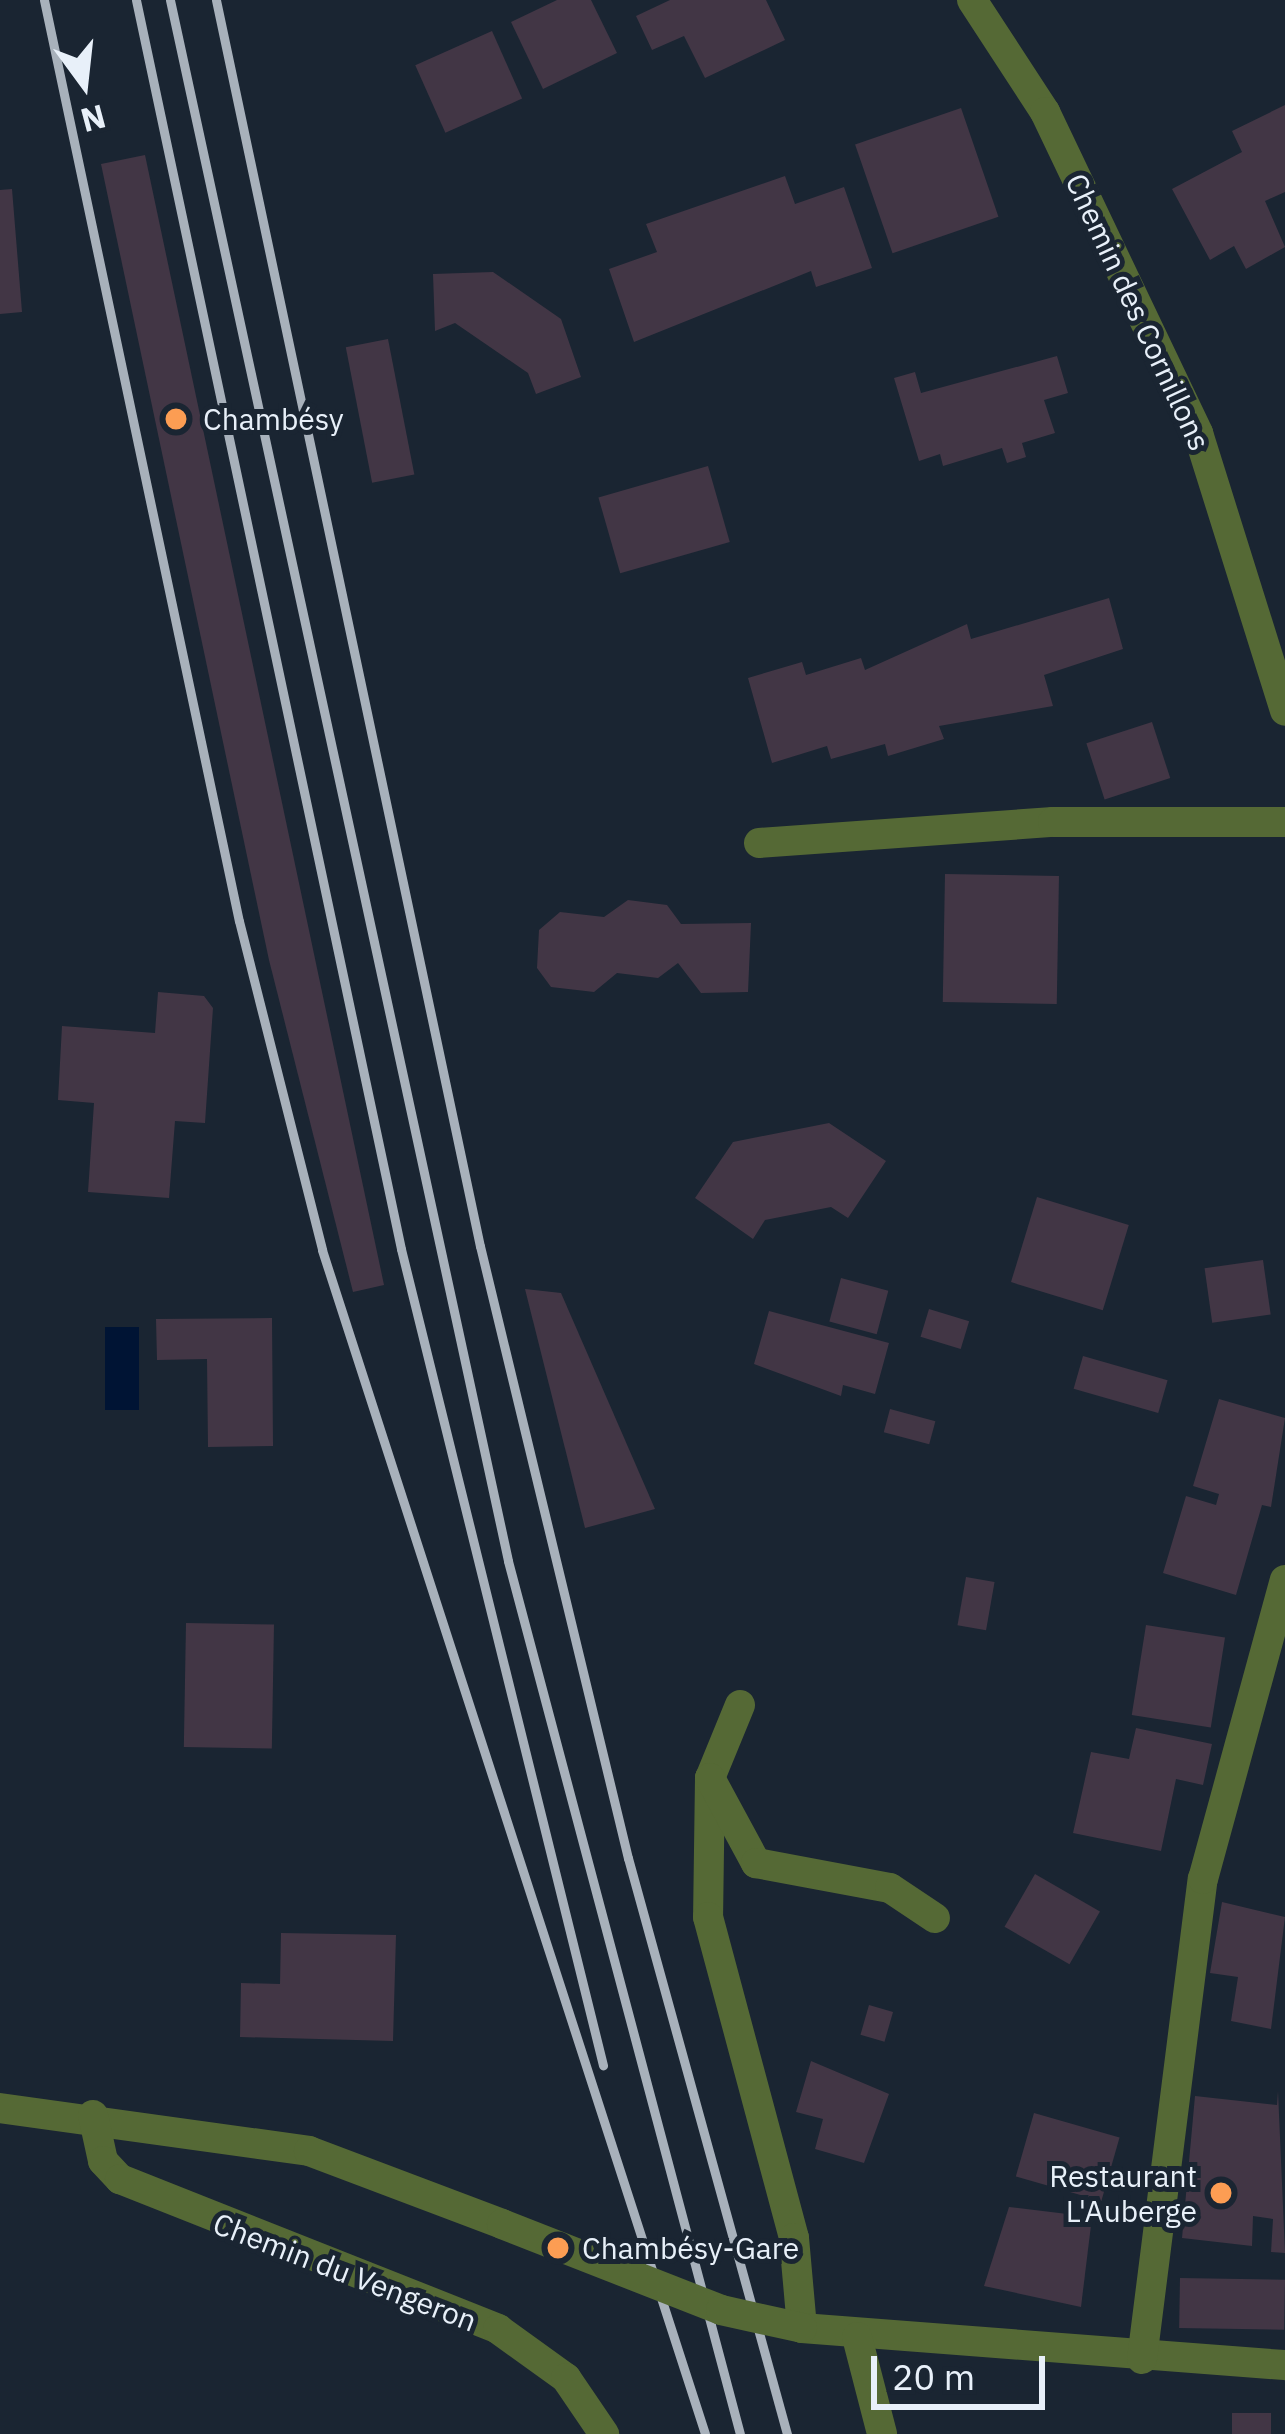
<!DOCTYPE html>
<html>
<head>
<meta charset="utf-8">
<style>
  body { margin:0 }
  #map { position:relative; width:1285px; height:2434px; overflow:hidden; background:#1a2532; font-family:"IBM Plex Sans",sans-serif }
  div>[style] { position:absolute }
  .water>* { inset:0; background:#001434; transform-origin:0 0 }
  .building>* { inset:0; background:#423645; transform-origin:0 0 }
  .minor>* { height:30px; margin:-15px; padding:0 15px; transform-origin:15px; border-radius:15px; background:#556935 }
  .rail>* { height:9px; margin:-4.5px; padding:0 4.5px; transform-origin:4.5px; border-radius:4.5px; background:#a8b1bb }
  .minor-bridge>* { height:30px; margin:-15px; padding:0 15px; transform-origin:15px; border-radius:15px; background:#556935 }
  .dots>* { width:33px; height:33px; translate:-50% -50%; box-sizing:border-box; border:6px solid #1a2532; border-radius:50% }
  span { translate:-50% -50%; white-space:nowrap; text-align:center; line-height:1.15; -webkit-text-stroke:10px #1a2532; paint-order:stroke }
  .street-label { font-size:30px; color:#e8f0f9 }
  .poi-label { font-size:30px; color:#e8f0f9 }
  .left { translate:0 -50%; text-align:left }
  .right { translate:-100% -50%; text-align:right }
  .north { position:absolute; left:24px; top:24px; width:120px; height:120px; -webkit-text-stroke:9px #1a2532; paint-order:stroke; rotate:165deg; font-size:33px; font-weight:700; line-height:48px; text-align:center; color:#e8f0f9 }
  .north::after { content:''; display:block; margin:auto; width:42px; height:54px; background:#e8f0f9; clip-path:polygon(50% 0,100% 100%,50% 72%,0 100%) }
  .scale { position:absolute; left:871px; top:2356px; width:174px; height:54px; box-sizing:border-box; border:6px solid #e8f0f9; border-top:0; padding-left:15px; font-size:36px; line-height:42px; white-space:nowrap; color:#e8f0f9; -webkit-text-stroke:9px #1a2532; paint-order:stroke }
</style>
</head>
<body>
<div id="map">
  <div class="water">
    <i style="left:105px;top:1327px;width:34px;height:83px"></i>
  </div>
  <div class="building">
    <i style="clip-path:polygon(557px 0,591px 0,617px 53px,543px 89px,511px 22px)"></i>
    <i style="clip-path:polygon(670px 0,766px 0,785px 40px,705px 78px,684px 36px,652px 50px,636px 16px)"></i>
    <i style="left:492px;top:31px;width:74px;height:84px;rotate:66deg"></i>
    <i style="clip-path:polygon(1285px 105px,1285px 192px,1265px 201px,1285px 247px,1246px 269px,1234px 246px,1210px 260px,1172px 189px,1242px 152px,1232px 131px)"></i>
    <i style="left:961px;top:108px;width:115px;height:112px;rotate:71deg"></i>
    <i style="clip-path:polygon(145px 155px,384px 1285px,353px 1292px,269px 960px,101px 164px)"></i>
    <i style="clip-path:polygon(785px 176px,795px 204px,844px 187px,872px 268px,816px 287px,811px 271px,634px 342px,609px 269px,657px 252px,646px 224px)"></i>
    <i style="clip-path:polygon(12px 189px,22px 312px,0 314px,0 190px)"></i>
    <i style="clip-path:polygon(493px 272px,561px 319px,581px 377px,536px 394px,528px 373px,455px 323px,435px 331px,433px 274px)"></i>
    <i style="left:388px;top:339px;width:138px;height:43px;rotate:79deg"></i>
    <i style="clip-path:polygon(1057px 356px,1068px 393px,1044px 400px,1055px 433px,1022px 443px,1026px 457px,1007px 463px,1002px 448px,943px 466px,940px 454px,919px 461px,894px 378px,915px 372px,921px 393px)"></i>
    <i style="left:708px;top:466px;width:79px;height:114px;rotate:74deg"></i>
    <i style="clip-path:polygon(1109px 598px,1123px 649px,1044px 675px,1053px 706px,939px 726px,944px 739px,888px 756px,885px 744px,831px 759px,827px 746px,772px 763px,748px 678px,802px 662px,806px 675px,861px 658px,865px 670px,967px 624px,971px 639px)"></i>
    <i style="left:1152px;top:722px;width:59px;height:69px;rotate:72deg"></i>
    <i style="left:945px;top:874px;width:114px;height:128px;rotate:1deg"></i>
    <i style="clip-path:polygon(628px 900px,667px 905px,681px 924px,751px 923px,748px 992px,701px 993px,678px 963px,658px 978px,617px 973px,594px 992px,551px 987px,537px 968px,539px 930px,560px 912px,604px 917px)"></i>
    <i style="clip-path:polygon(158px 992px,204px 996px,213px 1008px,205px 1123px,175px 1121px,169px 1198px,88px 1192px,94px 1103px,58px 1100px,62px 1026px,155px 1033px)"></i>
    <i style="clip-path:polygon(829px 1123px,886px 1161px,848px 1218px,831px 1207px,765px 1220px,753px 1239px,695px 1198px,733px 1142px)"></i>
    <i style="left:1037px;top:1197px;width:96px;height:89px;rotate:17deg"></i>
    <i style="left:1263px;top:1260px;width:55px;height:59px;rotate:82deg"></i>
    <i style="left:841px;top:1278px;width:49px;height:45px;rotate:15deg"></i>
    <i style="clip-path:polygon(525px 1289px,561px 1293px,655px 1509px,585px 1528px)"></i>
    <i style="left:929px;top:1309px;width:42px;height:29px;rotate:17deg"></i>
    <i style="clip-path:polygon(769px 1311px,889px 1343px,875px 1394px,843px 1385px,841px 1396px,754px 1364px)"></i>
    <i style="clip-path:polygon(272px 1318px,273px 1446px,208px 1447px,207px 1359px,157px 1360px,156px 1319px)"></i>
    <i style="left:1083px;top:1356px;width:88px;height:34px;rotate:16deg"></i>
    <i style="clip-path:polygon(1219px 1399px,1285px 1418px,1271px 1507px,1262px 1505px,1236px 1595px,1163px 1573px,1186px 1496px,1216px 1505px,1219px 1494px,1193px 1486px)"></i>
    <i style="left:890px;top:1409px;width:47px;height:24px;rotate:15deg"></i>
    <i style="left:966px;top:1577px;width:29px;height:49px;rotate:10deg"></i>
    <i style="left:186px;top:1623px;width:88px;height:124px;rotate:1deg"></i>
    <i style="left:1146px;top:1625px;width:80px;height:91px;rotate:9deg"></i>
    <i style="clip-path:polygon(1136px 1728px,1212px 1744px,1203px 1785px,1176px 1779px,1161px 1851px,1073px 1833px,1091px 1752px,1129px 1759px)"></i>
    <i style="left:1035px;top:1874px;width:75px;height:61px;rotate:30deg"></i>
    <i style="clip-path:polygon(1222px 1902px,1285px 1917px,1271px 2029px,1231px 2021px,1238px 1977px,1210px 1973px)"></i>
    <i style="clip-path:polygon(281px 1933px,396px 1935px,393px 2041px,240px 2037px,241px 1983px,280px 1984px)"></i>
    <i style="left:869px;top:2005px;width:25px;height:31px;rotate:16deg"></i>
    <i style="clip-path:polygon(811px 2061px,889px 2094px,864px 2163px,815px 2149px,823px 2119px,796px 2112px)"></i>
    <i style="clip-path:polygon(1278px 2091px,1285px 2253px,1271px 2252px,1273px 2219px,1253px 2216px,1252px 2246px,1182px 2238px,1195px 2096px,1277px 2105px)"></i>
    <i style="left:1034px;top:2113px;width:89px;height:66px;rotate:16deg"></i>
    <i style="clip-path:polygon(1009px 2207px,1092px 2217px,1081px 2307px,984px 2286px)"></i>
    <i style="left:1180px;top:2278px;width:105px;height:50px;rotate:1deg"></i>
    <i style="left:1271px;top:2413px;width:21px;height:39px;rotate:90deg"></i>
  </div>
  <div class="minor">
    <i style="left:972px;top:0;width:134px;rotate:56.9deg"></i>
    <i style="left:1045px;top:112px;width:356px;rotate:64.5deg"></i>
    <i style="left:1198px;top:433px;width:291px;rotate:72.6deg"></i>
    <i style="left:759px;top:843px;width:295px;rotate:-4.1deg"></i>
    <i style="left:1053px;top:822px;width:232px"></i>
    <i style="left:740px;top:1705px;width:79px;rotate:112.3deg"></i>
    <i style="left:710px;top:1778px;width:139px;rotate:90.8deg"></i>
    <i style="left:708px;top:1917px;width:332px;rotate:75deg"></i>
    <i style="left:794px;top:2238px;width:90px;rotate:84.9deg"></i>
    <i style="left:802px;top:2328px;width:484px;rotate:4.4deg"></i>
    <i style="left:710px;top:1778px;width:97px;rotate:61.6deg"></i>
    <i style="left:756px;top:1863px;width:136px;rotate:10.6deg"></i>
    <i style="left:890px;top:1888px;width:54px;rotate:33.7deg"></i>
    <i style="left:0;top:2108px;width:312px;rotate:7.9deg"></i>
    <i style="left:309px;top:2151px;width:206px;rotate:20.7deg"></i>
    <i style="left:93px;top:2115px;width:47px;rotate:77.7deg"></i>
    <i style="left:103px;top:2161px;width:25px;rotate:47deg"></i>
    <i style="left:120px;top:2179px;width:407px;rotate:21.6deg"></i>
    <i style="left:498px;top:2329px;width:84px;rotate:35.8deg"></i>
    <i style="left:566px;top:2378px;width:68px;rotate:55.8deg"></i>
    <i style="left:857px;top:2337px;width:100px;rotate:75.5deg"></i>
    <i style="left:1142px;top:2359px;width:484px;rotate:-82.8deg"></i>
    <i style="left:1203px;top:1879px;width:310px;rotate:-74.7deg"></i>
  </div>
  <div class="rail">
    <i style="left:44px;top:0;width:941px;rotate:78.05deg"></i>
    <i style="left:239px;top:921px;width:339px;rotate:75.8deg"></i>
    <i style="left:322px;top:1250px;width:1244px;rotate:72.07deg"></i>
    <i style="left:136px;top:0;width:1277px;rotate:78.02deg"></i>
    <i style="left:401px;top:1249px;width:841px;rotate:76.1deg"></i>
    <i style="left:170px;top:0;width:1597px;rotate:77.78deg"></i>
    <i style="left:508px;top:1561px;width:903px;rotate:75.12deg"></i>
    <i style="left:216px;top:0;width:1274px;rotate:78.04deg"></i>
    <i style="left:480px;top:1246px;width:630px;rotate:76.41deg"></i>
    <i style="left:628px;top:1858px;width:598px;rotate:74.57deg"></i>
  </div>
  <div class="minor-bridge">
    <i style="left:502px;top:2224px;width:235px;rotate:21.4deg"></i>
    <i style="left:721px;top:2310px;width:83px;rotate:12.5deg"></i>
  </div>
  <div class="dots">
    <i style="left:176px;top:419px;background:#fc9d53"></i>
    <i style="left:1221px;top:2193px;background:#fc9d53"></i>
    <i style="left:558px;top:2248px;background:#fc9d53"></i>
  </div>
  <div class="street-label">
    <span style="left:1138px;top:312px;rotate:65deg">Chemin des Cornillons</span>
    <span style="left:345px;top:2272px;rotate:21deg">Chemin du Vengeron</span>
  </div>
  <div class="poi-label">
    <span class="left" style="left:203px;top:419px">Chambésy</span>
    <span class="right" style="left:1197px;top:2193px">Restaurant<br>L'Auberge</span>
    <span class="left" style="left:582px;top:2248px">Chambésy-Gare</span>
  </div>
  <div class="north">N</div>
  <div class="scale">20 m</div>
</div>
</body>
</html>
